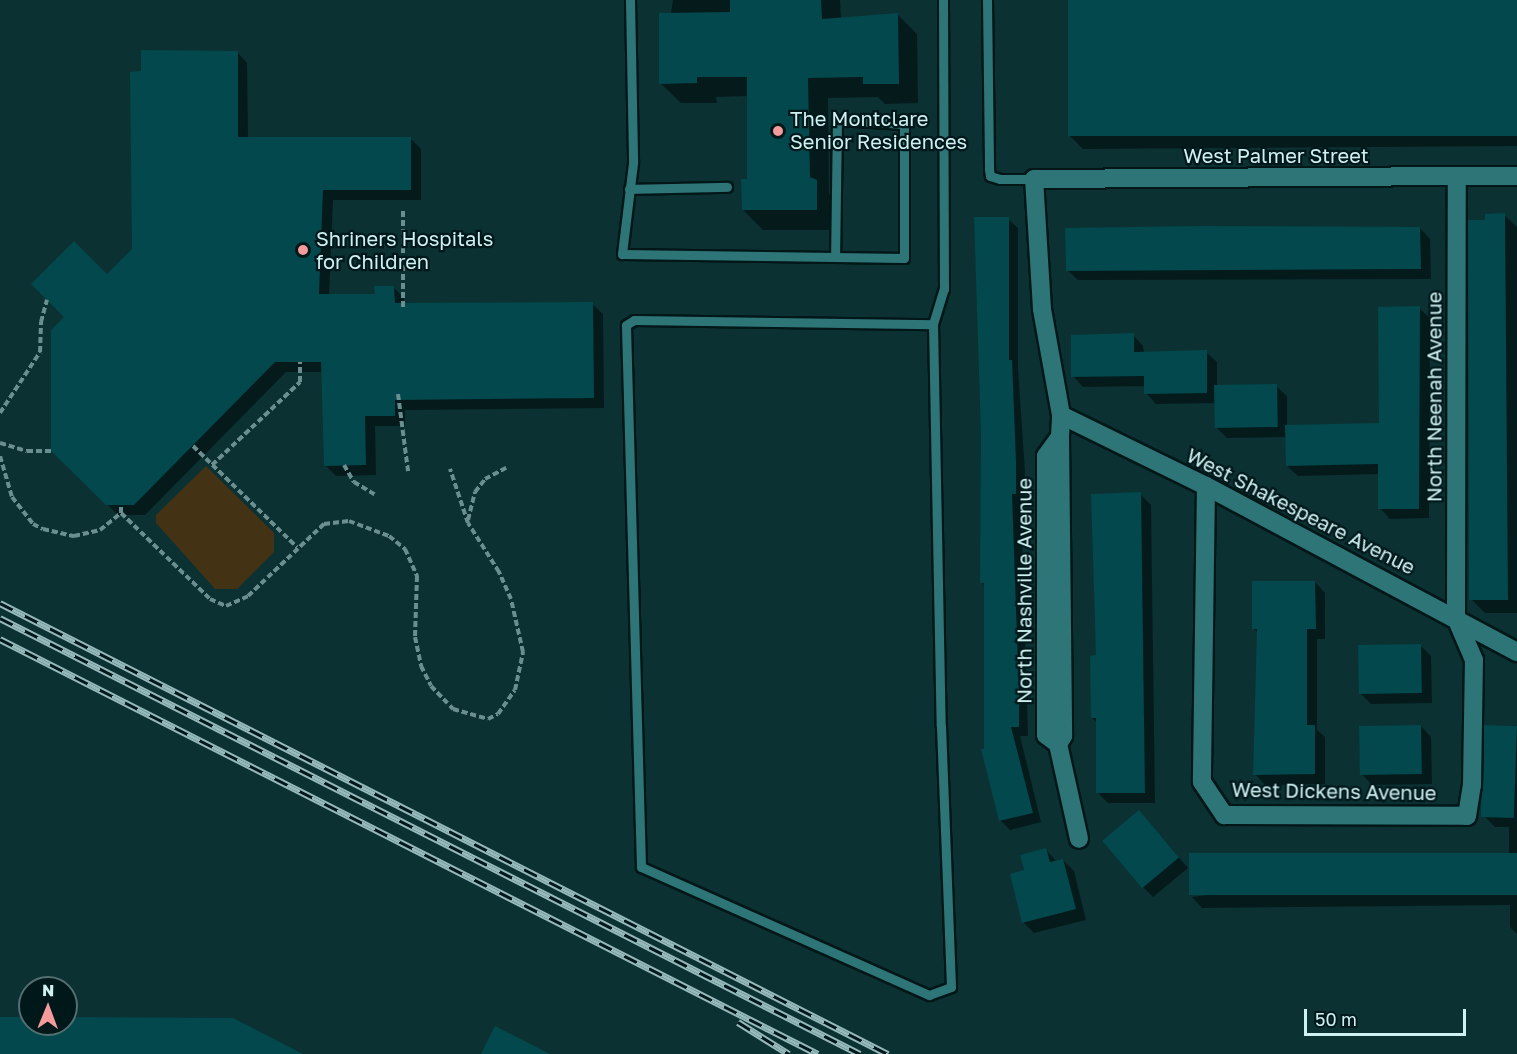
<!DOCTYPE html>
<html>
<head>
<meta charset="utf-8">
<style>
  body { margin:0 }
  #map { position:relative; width:1517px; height:1054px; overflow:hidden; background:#0b3133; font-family:"Golos Text",sans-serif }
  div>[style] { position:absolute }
  .green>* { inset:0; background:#443214 }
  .shadow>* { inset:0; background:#0007 }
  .building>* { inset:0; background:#02484c; transform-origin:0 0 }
  .path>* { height:4px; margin-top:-2px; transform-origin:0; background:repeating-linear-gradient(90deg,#6b8f91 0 6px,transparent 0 9px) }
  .roads { filter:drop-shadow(2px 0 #031718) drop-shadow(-2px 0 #031718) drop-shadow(0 2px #031718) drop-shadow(0 -2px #031718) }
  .service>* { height:9px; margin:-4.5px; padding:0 4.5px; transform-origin:4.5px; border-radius:4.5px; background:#2e7578 }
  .minor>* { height:18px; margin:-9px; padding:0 9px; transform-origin:9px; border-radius:9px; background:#2e7578 }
  .rail>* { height:7px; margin-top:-3.5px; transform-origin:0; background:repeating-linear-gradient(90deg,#00181a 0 14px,#96b9bb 0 28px); box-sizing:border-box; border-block:2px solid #96b9bb }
  .dots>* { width:16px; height:16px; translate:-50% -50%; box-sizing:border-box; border:3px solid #00181a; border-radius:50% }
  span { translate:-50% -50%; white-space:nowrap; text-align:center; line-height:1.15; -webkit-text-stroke:4.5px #00181a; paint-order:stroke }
  .poi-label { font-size:20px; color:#cff1f2 }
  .left { translate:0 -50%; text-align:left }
  .street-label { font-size:20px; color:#cff1f2 }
  .north { position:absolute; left:18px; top:976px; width:60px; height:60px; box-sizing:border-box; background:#00181a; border:2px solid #536f70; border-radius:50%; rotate:1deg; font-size:16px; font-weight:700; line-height:24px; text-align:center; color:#cff1f2 }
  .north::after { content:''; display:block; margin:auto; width:21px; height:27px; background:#f59b9b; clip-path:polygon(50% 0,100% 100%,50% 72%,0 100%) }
  .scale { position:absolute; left:1304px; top:1009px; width:162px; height:27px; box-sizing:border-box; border:3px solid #cff1f2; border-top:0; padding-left:8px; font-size:18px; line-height:21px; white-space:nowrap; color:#cff1f2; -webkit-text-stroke:4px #00181a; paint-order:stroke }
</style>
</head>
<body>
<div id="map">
  <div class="green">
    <i style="clip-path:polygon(206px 466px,274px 533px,274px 552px,237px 589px,215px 589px,156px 523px,156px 515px)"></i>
  </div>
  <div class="shadow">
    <i style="clip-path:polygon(673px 0,840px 0,841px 19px,897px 14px,917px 34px,918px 103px,885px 104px,878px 97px,828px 98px,829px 194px,837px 201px,837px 230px,763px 230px,743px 210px,749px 181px,749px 96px,716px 97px,717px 103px,681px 103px,660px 83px)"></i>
    <i style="clip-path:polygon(1069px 0,1517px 0,1517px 146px,1083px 149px,1070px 136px)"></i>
    <i style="clip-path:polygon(237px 52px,247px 63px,248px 138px,411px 139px,421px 149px,421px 200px,333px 200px,329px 296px,376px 296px,394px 288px,404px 298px,404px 305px,592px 304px,603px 314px,604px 408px,405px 410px,405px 426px,375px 426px,376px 475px,336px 476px,325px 465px,323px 372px,286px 372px,145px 515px,118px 515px,53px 450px,107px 276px,133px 250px)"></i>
    <i style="clip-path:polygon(1504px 215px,1517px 227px,1517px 613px,1485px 613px,1471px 599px,1487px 221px)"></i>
    <i style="clip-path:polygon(1008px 219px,1018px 228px,1018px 368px,1025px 472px,1025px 503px,1021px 503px,1028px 736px,1020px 736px,1041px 822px,1010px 830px,1000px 820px,986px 750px,985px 586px,981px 582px)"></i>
    <i style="clip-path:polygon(1420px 228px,1430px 239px,1431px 279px,1078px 280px,1067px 270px)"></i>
    <i style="clip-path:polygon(1419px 308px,1430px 318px,1429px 518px,1390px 519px,1380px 508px,1379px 474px,1298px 476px,1287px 466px,1287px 437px,1227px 438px,1216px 427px,1216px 403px,1156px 404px,1146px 393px,1146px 386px,1083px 387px,1073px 376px,1133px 335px,1143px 346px,1144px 353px,1206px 352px,1217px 362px,1217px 387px,1276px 386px,1287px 396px,1287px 426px,1380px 424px)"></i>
    <i style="clip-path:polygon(1140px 494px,1151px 505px,1155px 803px,1108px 803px,1098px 793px,1098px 723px,1092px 718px,1098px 657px)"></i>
    <i style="clip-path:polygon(1315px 582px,1325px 593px,1325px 639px,1317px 639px,1317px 730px,1325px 737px,1325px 784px,1265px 785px,1255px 774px,1259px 634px,1254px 629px)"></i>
    <i style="clip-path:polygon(1420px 645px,1431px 656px,1432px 703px,1371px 704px,1360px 693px)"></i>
    <i style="clip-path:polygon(1421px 726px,1431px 737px,1432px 784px,1372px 785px,1362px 774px)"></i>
    <i style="clip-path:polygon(1517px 728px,1517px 934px,1510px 927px,1510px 905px,1202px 908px,1192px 897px,1509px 855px,1509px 827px,1495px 827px,1485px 817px)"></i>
    <i style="clip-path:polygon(1139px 812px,1188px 868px,1153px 897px,1143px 887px)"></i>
    <i style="clip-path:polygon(1046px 850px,1057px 862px,1063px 860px,1074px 871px,1086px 920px,1034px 933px,1024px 923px,1012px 875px,1026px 871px)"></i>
  </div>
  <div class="building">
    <i style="clip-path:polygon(730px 0,821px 0,822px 19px,898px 13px,899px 84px,863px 84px,863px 77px,808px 78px,810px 177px,817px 180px,817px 210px,742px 210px,741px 179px,747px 179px,747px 77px,697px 77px,697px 83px,659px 84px,659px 13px,730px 12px)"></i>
    <i style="left:1068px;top:0;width:449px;height:136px"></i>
    <i style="clip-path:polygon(141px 50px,238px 51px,238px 137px,411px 137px,411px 190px,323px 190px,319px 294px,375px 294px,374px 286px,394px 286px,395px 303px,593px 302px,594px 398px,395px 400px,395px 416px,365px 416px,366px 465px,324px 466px,321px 362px,275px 362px,134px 505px,106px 505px,51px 451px,51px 330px,64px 317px,31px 284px,74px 241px,107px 274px,132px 249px,130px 72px,141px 71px)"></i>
    <i style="clip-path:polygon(1505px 213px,1508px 600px,1469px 600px,1468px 220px,1485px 220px,1485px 214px)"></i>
    <i style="clip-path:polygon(974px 217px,1009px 217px,1009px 360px,1012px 360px,1016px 461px,1016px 494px,1012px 494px,1019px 693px,1019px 727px,1011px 727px,1033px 813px,999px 821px,981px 749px,984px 749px,984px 583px,980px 583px,981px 434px)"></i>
    <i style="clip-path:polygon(1201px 226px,1420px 227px,1421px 269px,1066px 271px,1065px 228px)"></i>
    <i style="clip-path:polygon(1420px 306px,1419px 509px,1378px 509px,1378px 464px,1286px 466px,1285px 425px,1379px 423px,1378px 307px)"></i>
    <i style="clip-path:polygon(1134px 333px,1134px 352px,1207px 350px,1207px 393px,1144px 394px,1144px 376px,1071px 377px,1071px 335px)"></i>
    <i style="left:1277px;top:384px;width:43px;height:63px;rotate:89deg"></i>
    <i style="clip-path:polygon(1141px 492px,1145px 793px,1096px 793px,1096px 718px,1091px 718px,1090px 656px,1096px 655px,1091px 494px)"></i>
    <i style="clip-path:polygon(1252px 581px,1315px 581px,1316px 629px,1307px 629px,1307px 725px,1315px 725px,1315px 774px,1253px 775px,1257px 629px,1252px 629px)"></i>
    <i style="left:1421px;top:644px;width:49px;height:63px;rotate:89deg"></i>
    <i style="left:1421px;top:725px;width:49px;height:62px;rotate:89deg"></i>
    <i style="left:1484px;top:725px;width:33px;height:92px;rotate:2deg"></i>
    <i style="left:1139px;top:810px;width:62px;height:48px;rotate:50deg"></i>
    <i style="clip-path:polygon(1046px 848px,1050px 862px,1063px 859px,1076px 909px,1022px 923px,1010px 874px,1024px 870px,1020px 855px)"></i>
    <i style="left:1517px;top:853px;width:42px;height:328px;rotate:90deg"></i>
    <i style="clip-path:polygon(0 1017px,30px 1017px,30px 1024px,66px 1024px,66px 1017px,233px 1018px,303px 1054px,0 1054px)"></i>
    <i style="clip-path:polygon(495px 1026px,550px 1054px,481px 1054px)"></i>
  </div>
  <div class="path">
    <i style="left:403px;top:211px;width:97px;rotate:90deg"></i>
    <i style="left:398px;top:394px;width:78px;rotate:82.6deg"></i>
    <i style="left:0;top:413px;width:73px;rotate:-56.7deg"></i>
    <i style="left:40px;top:352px;width:30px;rotate:-88deg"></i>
    <i style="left:41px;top:322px;width:23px;rotate:-75deg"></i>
    <i style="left:0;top:443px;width:28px;rotate:17deg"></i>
    <i style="left:27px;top:451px;width:24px"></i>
    <i style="left:193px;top:446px;width:145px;rotate:44.2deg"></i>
    <i style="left:0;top:456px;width:43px;rotate:73.7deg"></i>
    <i style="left:12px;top:497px;width:34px;rotate:52deg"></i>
    <i style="left:33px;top:524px;width:11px;rotate:27deg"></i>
    <i style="left:43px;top:529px;width:32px;rotate:13deg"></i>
    <i style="left:74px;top:536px;width:27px;rotate:-13deg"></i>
    <i style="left:100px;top:530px;width:27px;rotate:-39deg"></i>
    <i style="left:121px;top:513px;width:8px;rotate:-90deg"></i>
    <i style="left:212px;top:465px;width:121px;rotate:-43.3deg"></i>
    <i style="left:300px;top:382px;width:20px;rotate:-90deg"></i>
    <i style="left:344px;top:465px;width:20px;rotate:60deg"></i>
    <i style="left:354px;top:482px;width:26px;rotate:31deg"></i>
    <i style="left:121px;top:513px;width:124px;rotate:44deg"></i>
    <i style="left:210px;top:599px;width:17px;rotate:24deg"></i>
    <i style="left:226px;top:606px;width:24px;rotate:-24deg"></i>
    <i style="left:248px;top:596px;width:105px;rotate:-43.5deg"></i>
    <i style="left:324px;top:524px;width:25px;rotate:-7deg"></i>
    <i style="left:349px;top:521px;width:43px;rotate:20.6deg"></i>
    <i style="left:389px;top:536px;width:21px;rotate:39deg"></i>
    <i style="left:405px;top:549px;width:30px;rotate:66deg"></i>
    <i style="left:417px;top:576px;width:61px;rotate:91.9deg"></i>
    <i style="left:415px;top:637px;width:30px;rotate:78deg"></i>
    <i style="left:421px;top:666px;width:22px;rotate:63deg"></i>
    <i style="left:431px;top:686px;width:32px;rotate:46deg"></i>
    <i style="left:453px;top:709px;width:36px;rotate:16deg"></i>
    <i style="left:488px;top:719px;width:11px;rotate:-27deg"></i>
    <i style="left:498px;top:714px;width:29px;rotate:-55deg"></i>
    <i style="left:515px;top:690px;width:39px;rotate:-78deg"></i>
    <i style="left:523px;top:652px;width:54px;rotate:-102.8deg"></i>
    <i style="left:511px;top:599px;width:30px;rotate:-114deg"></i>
    <i style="left:499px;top:572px;width:58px;rotate:-122.3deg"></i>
    <i style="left:468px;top:523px;width:57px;rotate:-108.4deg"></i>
    <i style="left:468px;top:520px;width:29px;rotate:-76deg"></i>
    <i style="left:475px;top:492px;width:16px;rotate:-52deg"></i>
    <i style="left:485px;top:479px;width:24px;rotate:-28deg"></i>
  </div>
  <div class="roads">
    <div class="service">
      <i style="left:630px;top:0;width:163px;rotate:88.9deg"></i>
      <i style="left:633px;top:163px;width:92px;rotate:96.9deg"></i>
      <i style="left:622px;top:254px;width:213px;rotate:0.8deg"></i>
      <i style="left:835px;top:257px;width:69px;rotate:0.8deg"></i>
      <i style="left:904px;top:258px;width:134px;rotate:-90deg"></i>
      <i style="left:904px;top:124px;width:67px;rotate:-176.6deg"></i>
      <i style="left:837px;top:120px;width:137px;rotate:90.8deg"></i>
      <i style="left:987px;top:0;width:169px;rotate:89.3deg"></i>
      <i style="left:989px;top:169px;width:7px;rotate:82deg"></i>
      <i style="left:990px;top:176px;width:10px;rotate:17deg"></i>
      <i style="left:1000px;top:179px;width:34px"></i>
      <i style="left:629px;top:189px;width:98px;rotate:-1.2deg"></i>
      <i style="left:933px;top:324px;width:402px;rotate:88.9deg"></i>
      <i style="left:941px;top:726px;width:261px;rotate:87.8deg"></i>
      <i style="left:951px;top:987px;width:23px;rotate:160deg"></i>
      <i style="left:929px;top:995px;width:315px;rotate:-156deg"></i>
      <i style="left:641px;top:867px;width:542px;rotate:-91.59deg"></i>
      <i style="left:626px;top:325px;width:9px;rotate:-32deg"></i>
      <i style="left:634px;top:320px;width:299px;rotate:0.8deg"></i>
      <i style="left:933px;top:324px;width:37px;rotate:-73deg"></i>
      <i style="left:944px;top:289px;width:289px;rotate:-90.2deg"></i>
    </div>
    <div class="minor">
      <i style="left:1061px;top:415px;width:161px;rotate:26.1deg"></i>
      <i style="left:1206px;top:486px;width:353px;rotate:28.1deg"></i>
      <i style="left:1060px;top:437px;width:22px;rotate:-87deg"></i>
      <i style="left:1061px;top:415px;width:108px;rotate:-100.2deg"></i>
      <i style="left:1042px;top:309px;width:130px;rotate:-93.5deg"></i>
      <i style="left:1034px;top:179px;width:483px;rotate:-0.4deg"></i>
      <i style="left:1060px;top:437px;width:299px;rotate:89.4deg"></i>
      <i style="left:1063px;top:736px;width:9px;rotate:122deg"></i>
      <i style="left:1058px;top:744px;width:15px;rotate:-143deg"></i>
      <i style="left:1046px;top:735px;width:279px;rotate:-90deg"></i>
      <i style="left:1046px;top:456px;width:24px;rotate:-54deg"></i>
      <i style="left:1206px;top:486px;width:296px;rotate:90.8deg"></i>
      <i style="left:1202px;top:782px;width:40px;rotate:56deg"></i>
      <i style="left:1224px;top:815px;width:243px;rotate:0.2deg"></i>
      <i style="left:1467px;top:816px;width:31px;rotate:-81deg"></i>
      <i style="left:1472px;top:785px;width:125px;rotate:-89.1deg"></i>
      <i style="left:1474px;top:660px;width:46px;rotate:-113.2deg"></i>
      <i style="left:1456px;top:618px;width:441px;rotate:-89.9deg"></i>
      <i style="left:1058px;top:744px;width:97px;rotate:77.5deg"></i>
    </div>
  </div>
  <div class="rail">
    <i style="left:0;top:603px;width:996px;rotate:26.93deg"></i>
    <i style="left:0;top:618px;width:964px;rotate:26.88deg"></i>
    <i style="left:0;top:639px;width:917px;rotate:26.9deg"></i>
    <i style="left:738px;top:1022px;width:60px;rotate:32.1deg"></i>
  </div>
  <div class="dots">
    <i style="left:778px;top:131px;background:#f59b9b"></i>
    <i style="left:303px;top:250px;background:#f59b9b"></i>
  </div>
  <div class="poi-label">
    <span class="left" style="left:790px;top:130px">The Montclare<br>Senior Residences</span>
    <span class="left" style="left:316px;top:250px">Shriners Hospitals<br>for Children</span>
  </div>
  <div class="street-label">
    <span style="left:1276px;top:155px">West Palmer Street</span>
    <span style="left:1434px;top:397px;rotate:-90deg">North Neenah Avenue</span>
    <span style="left:1301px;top:511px;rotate:27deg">West Shakespeare Avenue</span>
    <span style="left:1024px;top:591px;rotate:-90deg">North Nashville Avenue</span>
    <span style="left:1334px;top:791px;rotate:1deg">West Dickens Avenue</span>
  </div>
  <div class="north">N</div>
  <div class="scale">50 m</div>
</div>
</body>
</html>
